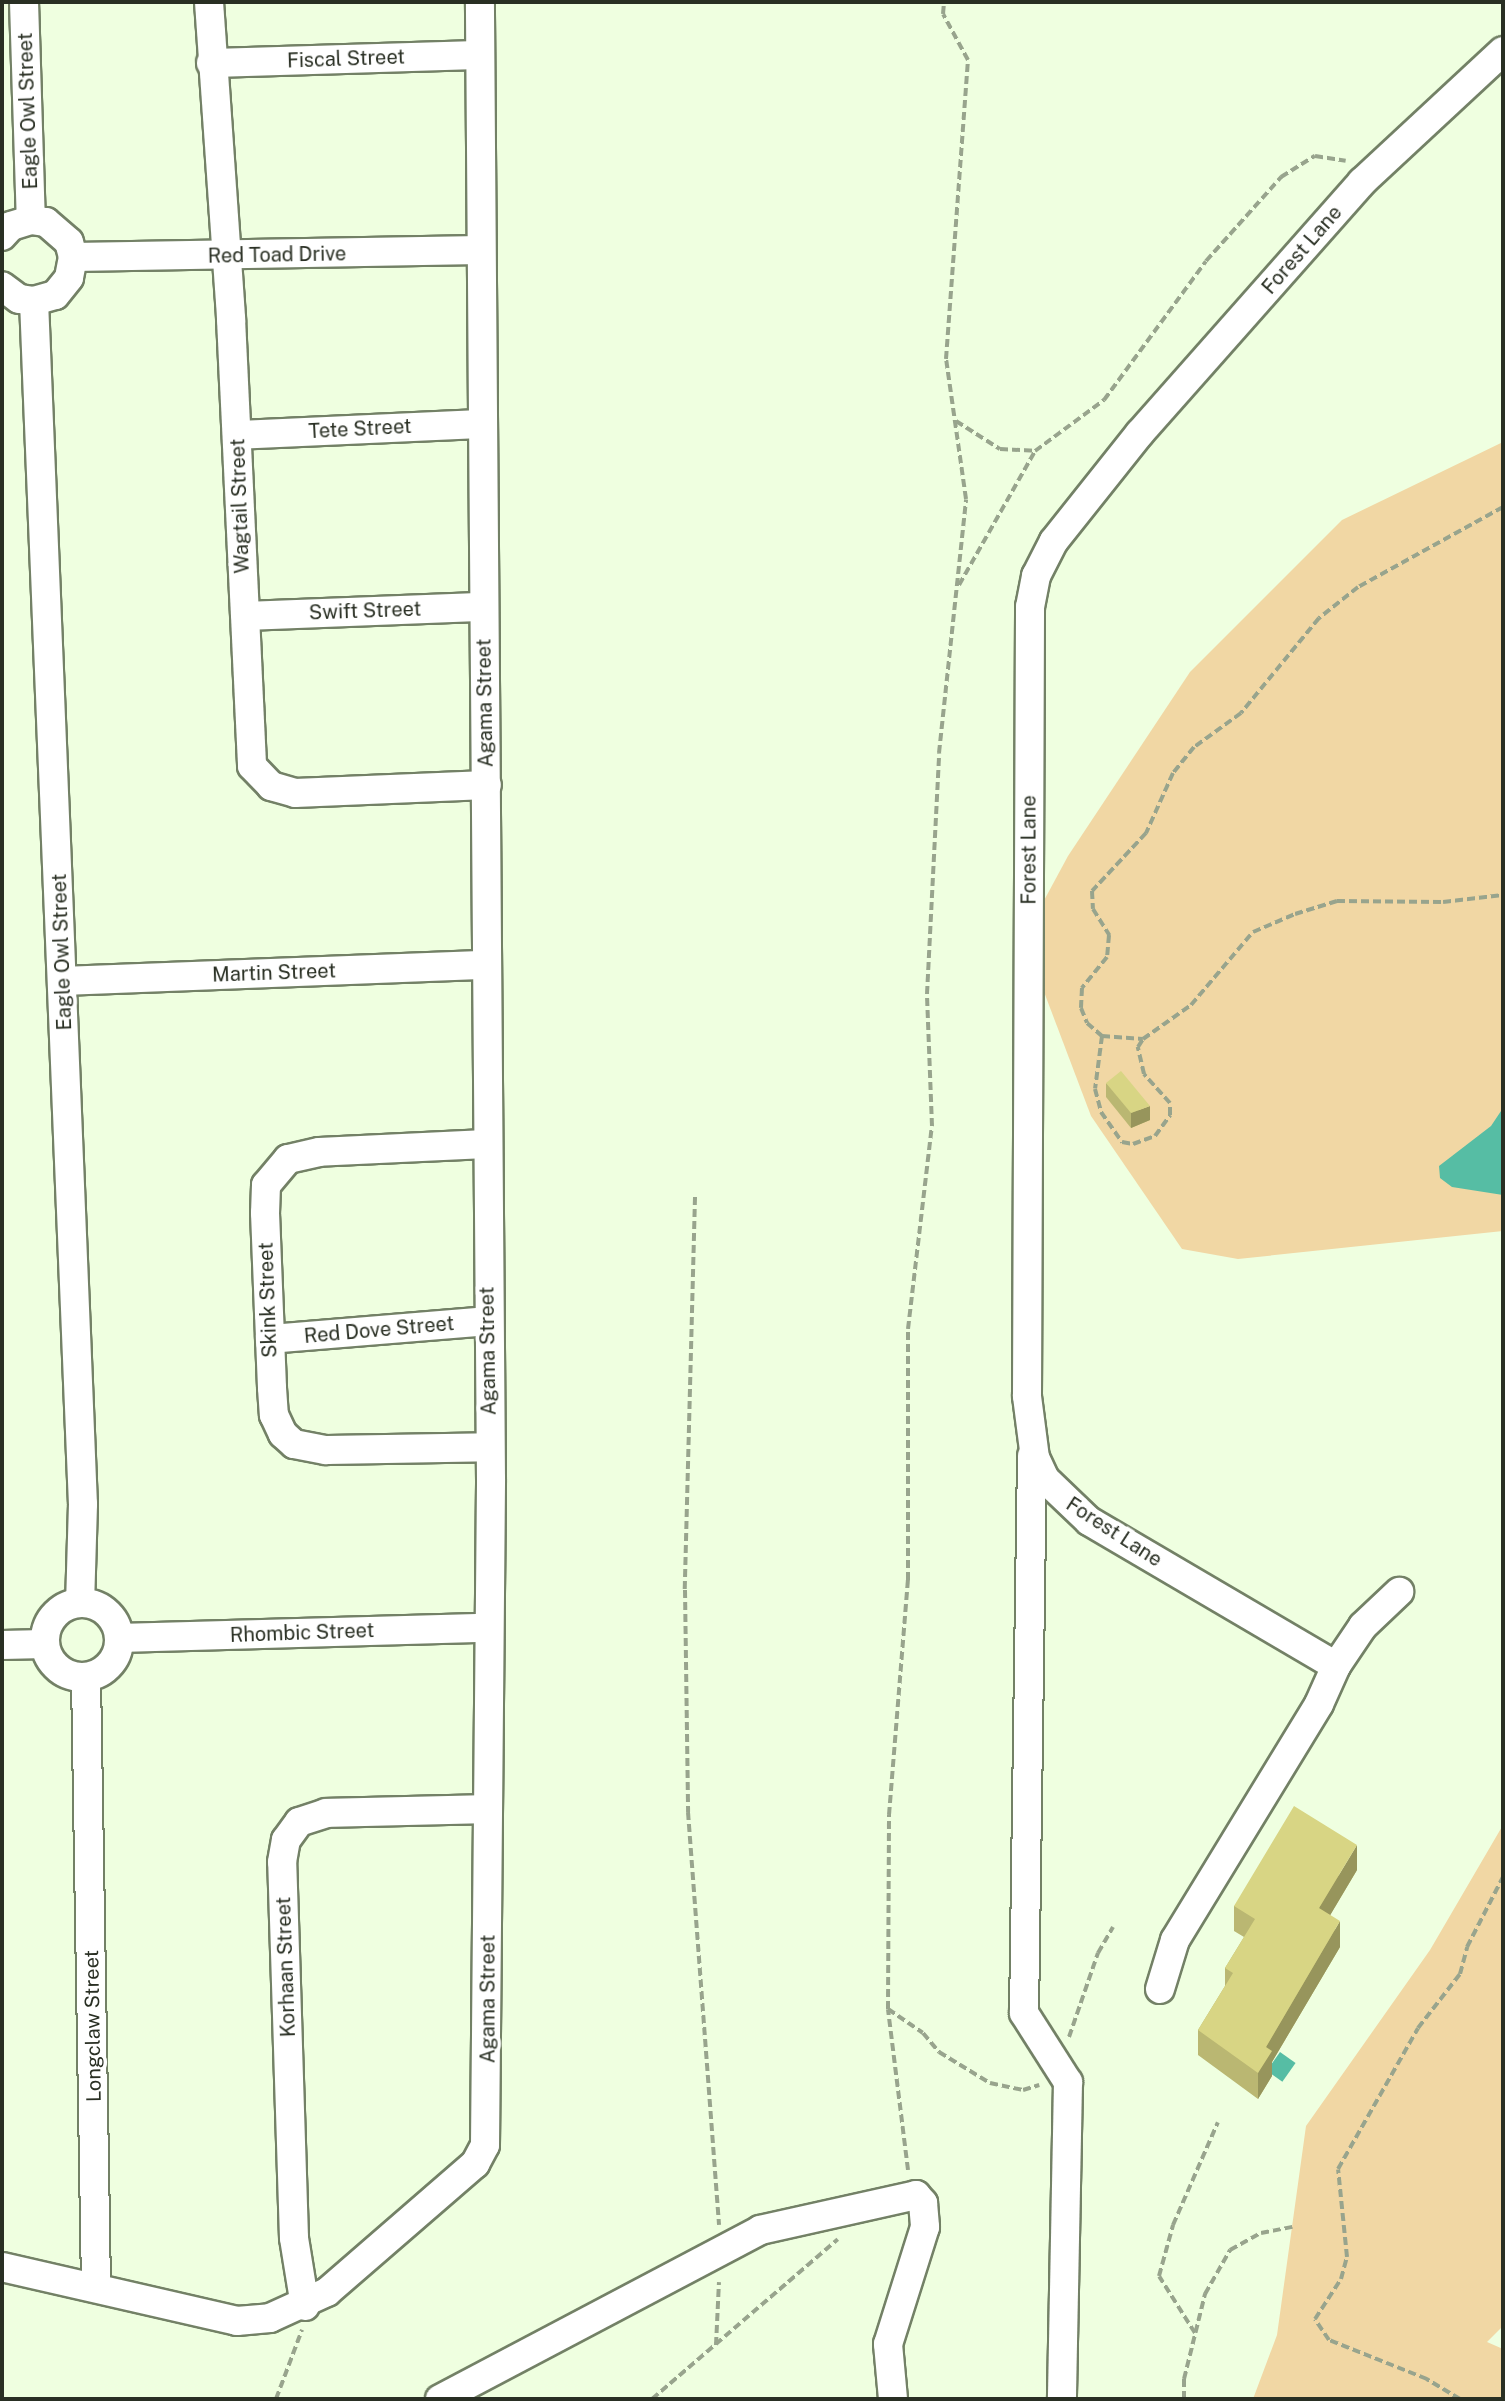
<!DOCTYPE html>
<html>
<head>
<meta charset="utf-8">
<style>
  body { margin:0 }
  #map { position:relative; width:1505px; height:2401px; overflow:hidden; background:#efffe0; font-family:"Public Sans",sans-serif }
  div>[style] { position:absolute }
  .green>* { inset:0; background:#f1d7a4 }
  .water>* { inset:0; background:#56bda4; transform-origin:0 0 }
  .path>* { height:4px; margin-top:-2px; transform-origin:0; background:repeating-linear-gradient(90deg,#98a48d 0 8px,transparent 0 12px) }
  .roads { filter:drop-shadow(2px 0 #738166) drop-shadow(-2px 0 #738166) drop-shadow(0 2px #738166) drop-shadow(0 -2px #738166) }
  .minor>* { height:28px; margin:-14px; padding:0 14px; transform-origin:14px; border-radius:14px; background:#fff }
  .minor>.ring { margin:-14px; padding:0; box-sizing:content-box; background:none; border:28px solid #fff; border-radius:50% }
  .wall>* { inset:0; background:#bab772 }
  .shaded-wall>* { inset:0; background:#97955c }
  .building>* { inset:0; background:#d8d584 }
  span { translate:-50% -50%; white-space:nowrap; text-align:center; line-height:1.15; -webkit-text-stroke:7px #fff; paint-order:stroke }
  .street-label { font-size:20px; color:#292f23 }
  .frame { position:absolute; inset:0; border:4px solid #292f23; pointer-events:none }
</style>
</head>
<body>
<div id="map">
  <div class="green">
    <i style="clip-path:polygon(1503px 442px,1503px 1231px,1238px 1259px,1182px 1249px,1091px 1116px,1041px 984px,1041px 906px,1068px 856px,1190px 672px,1342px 520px)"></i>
    <i style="clip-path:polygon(1503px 1825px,1503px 2326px,1487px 2342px,1503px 2349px,1503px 2399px,1253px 2399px,1277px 2335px,1306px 2126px,1430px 1950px)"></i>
  </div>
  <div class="water">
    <i style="clip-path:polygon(1503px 1108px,1503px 1195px,1452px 1187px,1440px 1178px,1439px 1166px,1491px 1126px)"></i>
    <i style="left:1280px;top:2052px;width:19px;height:23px;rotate:35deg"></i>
  </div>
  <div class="path">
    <i style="left:956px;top:421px;width:52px;rotate:32.5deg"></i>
    <i style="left:1000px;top:449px;width:35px;rotate:3deg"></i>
    <i style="left:1035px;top:451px;width:86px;rotate:-36.5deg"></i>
    <i style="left:1104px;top:400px;width:172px;rotate:-53.7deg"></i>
    <i style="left:1206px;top:261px;width:113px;rotate:-48.2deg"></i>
    <i style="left:1281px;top:177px;width:40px;rotate:-32deg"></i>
    <i style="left:1315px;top:156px;width:31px;rotate:9deg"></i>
    <i style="left:1503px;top:507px;width:166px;rotate:151.1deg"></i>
    <i style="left:1358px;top:587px;width:50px;rotate:141.5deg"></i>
    <i style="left:1319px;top:618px;width:123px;rotate:129.4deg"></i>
    <i style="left:1241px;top:713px;width:58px;rotate:144.1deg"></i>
    <i style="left:1194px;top:747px;width:33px;rotate:129deg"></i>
    <i style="left:1173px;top:773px;width:66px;rotate:114.2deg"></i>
    <i style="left:1146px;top:833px;width:79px;rotate:133deg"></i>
    <i style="left:1092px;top:891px;width:18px;rotate:87deg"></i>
    <i style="left:1093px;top:909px;width:31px;rotate:58deg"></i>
    <i style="left:1109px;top:935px;width:22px;rotate:95deg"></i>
    <i style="left:1107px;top:957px;width:40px;rotate:129deg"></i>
    <i style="left:1082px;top:988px;width:20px;rotate:93deg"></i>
    <i style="left:1081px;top:1008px;width:16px;rotate:68deg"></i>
    <i style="left:1087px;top:1023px;width:20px;rotate:41deg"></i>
    <i style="left:1102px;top:1036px;width:41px;rotate:4.2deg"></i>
    <i style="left:1143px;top:1039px;width:59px;rotate:-35.3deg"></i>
    <i style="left:1191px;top:1005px;width:96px;rotate:-49.7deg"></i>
    <i style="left:1253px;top:932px;width:46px;rotate:-23.2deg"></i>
    <i style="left:1295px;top:914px;width:44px;rotate:-17.2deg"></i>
    <i style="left:1337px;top:901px;width:106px;rotate:0.5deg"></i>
    <i style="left:1443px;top:902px;width:60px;rotate:-6.7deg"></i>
    <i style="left:959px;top:585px;width:154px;rotate:-60.4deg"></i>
    <i style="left:1102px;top:1036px;width:53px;rotate:97.5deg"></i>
    <i style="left:1095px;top:1089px;width:24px;rotate:75deg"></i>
    <i style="left:1101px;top:1112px;width:37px;rotate:55deg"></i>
    <i style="left:1122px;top:1142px;width:11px;rotate:10deg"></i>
    <i style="left:1133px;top:1144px;width:23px;rotate:-20deg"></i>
    <i style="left:1155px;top:1136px;width:26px;rotate:-54deg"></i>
    <i style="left:1170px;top:1115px;width:12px;rotate:-90deg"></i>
    <i style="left:1170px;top:1103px;width:39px;rotate:-132deg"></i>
    <i style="left:1144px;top:1074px;width:28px;rotate:-103deg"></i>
    <i style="left:1138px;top:1047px;width:9px;rotate:-58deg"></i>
    <i style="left:695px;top:1197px;width:393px;rotate:91.5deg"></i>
    <i style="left:685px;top:1590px;width:222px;rotate:89.2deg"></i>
    <i style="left:688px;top:1812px;width:414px;rotate:85.7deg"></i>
    <i style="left:888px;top:2009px;width:42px;rotate:34.4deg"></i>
    <i style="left:923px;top:2033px;width:25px;rotate:50deg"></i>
    <i style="left:939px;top:2052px;width:60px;rotate:31.3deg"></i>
    <i style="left:990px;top:2083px;width:34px;rotate:12deg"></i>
    <i style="left:1023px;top:2090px;width:17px;rotate:-17deg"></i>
    <i style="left:1069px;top:2037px;width:89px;rotate:-71deg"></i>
    <i style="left:1098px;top:1953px;width:30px;rotate:-60deg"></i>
    <i style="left:908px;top:2170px;width:162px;rotate:-97.1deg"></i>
    <i style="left:888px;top:2009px;width:194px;rotate:-89.7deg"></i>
    <i style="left:889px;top:1815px;width:236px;rotate:-85.4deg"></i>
    <i style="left:908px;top:1580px;width:251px;rotate:-90deg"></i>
    <i style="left:908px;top:1329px;width:204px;rotate:-83.3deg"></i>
    <i style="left:932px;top:1126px;width:132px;rotate:-92.2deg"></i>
    <i style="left:927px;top:994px;width:241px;rotate:-87.1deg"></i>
    <i style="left:939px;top:753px;width:255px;rotate:-83.9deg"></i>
    <i style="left:966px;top:499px;width:141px;rotate:-98.1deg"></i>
    <i style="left:946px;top:359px;width:300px;rotate:-85.8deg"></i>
    <i style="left:968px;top:60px;width:52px;rotate:-118.5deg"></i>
    <i style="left:943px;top:14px;width:12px;rotate:-85deg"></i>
    <i style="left:1195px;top:2333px;width:67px;rotate:-122.3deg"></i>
    <i style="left:1159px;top:2276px;width:53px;rotate:-74.6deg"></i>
    <i style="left:1173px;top:2225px;width:112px;rotate:-66.4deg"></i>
    <i style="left:716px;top:2345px;width:63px;rotate:-87.3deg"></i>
    <i style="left:276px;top:2399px;width:74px;rotate:-69.4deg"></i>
    <i style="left:652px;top:2399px;width:245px;rotate:-40.7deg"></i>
    <i style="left:1184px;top:2399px;width:20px;rotate:-90deg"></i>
    <i style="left:1184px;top:2379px;width:88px;rotate:-76.1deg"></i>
    <i style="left:1205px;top:2294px;width:51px;rotate:-60.4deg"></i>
    <i style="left:1230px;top:2250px;width:35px;rotate:-29deg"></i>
    <i style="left:1261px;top:2233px;width:32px;rotate:-11deg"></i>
    <i style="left:1460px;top:2399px;width:39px;rotate:-149deg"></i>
    <i style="left:1427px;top:2379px;width:105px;rotate:-158.3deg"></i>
    <i style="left:1329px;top:2340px;width:25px;rotate:-124deg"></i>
    <i style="left:1315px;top:2319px;width:48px;rotate:-57deg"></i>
    <i style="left:1341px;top:2279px;width:23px;rotate:-75deg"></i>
    <i style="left:1347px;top:2257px;width:88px;rotate:-95.8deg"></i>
    <i style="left:1338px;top:2169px;width:162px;rotate:-60.4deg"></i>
    <i style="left:1418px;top:2028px;width:68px;rotate:-52.1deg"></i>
    <i style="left:1460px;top:1974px;width:28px;rotate:-75deg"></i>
    <i style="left:1467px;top:1947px;width:79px;rotate:-62.8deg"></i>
  </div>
  <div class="roads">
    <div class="minor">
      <i style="left:24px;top:2px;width:218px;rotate:88.2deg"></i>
      <i style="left:209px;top:2px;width:318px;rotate:86deg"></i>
      <i style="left:231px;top:319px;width:447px;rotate:87.3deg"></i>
      <i style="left:252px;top:766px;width:28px;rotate:46deg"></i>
      <i style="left:271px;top:786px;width:25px;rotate:16deg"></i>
      <i style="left:295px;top:793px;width:192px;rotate:-2.4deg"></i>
      <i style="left:211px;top:63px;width:269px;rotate:-1.7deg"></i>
      <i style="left:2px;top:236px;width:13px;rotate:-48deg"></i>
      <i style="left:11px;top:226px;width:21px;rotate:-17deg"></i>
      <i style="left:31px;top:220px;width:15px;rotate:8deg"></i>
      <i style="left:46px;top:222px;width:30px;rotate:41deg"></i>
      <i style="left:69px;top:242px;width:16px;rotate:75deg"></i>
      <i style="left:73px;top:257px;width:21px;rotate:101deg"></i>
      <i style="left:69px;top:278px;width:22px;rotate:129deg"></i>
      <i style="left:55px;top:295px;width:22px;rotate:164deg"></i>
      <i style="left:34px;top:301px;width:15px;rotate:-172deg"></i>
      <i style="left:19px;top:299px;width:21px;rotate:-143deg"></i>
      <i style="left:73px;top:257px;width:408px;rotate:-1deg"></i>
      <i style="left:34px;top:301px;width:1204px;rotate:87.67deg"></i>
      <i style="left:83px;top:1504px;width:99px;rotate:91.7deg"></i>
      <i style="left:237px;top:435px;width:246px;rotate:-2.6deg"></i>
      <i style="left:246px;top:616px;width:238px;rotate:-2.2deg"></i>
      <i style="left:63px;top:981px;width:423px;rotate:-2.2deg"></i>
      <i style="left:486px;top:1144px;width:167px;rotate:177.3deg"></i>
      <i style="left:319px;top:1152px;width:32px;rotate:167deg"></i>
      <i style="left:288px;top:1159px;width:34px;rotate:130deg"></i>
      <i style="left:266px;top:1185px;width:28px;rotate:92deg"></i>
      <i style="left:265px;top:1213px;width:175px;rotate:87.7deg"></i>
      <i style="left:272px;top:1388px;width:27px;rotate:86deg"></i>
      <i style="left:274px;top:1415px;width:21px;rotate:65deg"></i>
      <i style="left:283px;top:1434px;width:15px;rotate:42deg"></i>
      <i style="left:294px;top:1444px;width:33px;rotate:11deg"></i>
      <i style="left:326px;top:1450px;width:164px;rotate:-1deg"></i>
      <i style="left:270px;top:1339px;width:218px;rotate:-4.7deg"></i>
      <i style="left:1032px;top:1456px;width:557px;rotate:90.82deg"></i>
      <i style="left:1024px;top:2013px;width:82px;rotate:57.5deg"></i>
      <i style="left:1068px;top:2082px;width:317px;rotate:91.1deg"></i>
      <i class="ring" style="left:45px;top:1603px;width:46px;height:46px"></i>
      <i style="left:119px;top:1638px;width:367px;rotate:-1.6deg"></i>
      <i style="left:2px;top:1645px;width:43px;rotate:-1.3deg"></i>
      <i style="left:1336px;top:1666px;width:286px;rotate:-149.6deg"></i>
      <i style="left:1089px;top:1521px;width:61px;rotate:-136.3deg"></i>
      <i style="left:1045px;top:1479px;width:23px;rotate:-115deg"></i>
      <i style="left:1035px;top:1458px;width:63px;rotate:-97.4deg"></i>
      <i style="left:1027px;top:1396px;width:789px;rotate:-89.78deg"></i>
      <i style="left:1030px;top:607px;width:32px;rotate:-79deg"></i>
      <i style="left:1036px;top:576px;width:39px;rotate:-63deg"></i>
      <i style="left:1054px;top:541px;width:138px;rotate:-51.5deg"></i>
      <i style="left:1140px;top:433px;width:335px;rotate:-48.5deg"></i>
      <i style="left:1362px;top:182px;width:192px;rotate:-42.9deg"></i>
      <i style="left:86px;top:1677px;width:609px;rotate:89.06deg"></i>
      <i style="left:1160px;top:1989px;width:51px;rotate:-73deg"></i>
      <i style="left:1175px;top:1940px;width:276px;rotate:-58.6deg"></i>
      <i style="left:1319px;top:1704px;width:42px;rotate:-65.9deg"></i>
      <i style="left:1336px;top:1666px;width:48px;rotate:-56deg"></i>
      <i style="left:1363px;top:1626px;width:50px;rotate:-43.4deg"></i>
      <i style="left:2px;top:2267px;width:241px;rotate:12.9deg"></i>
      <i style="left:237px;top:2321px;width:33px;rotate:-5deg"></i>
      <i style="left:270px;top:2318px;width:63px;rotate:-24.5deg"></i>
      <i style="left:327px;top:2292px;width:196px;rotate:-40.9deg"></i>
      <i style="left:475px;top:2164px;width:21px;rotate:-62deg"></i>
      <i style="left:485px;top:2145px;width:666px;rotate:-89.48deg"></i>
      <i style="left:491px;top:1479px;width:1477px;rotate:-90.43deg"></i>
      <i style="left:305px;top:2306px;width:69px;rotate:-99.2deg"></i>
      <i style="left:294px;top:2238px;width:376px;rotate:-91.8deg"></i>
      <i style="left:282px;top:1862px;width:22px;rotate:-80deg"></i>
      <i style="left:286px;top:1840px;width:22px;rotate:-54deg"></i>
      <i style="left:299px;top:1822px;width:28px;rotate:-18deg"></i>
      <i style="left:326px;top:1813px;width:161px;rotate:-1.4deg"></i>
      <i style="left:440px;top:2399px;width:362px;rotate:-27.8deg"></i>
      <i style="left:760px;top:2230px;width:160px;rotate:-12.6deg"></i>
      <i style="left:916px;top:2195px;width:11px;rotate:49deg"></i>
      <i style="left:923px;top:2203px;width:24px;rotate:85deg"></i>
      <i style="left:925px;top:2227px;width:123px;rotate:107.5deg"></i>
      <i style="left:888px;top:2344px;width:55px;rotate:84.8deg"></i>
    </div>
  </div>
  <div class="wall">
    <i style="clip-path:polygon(1106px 1083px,1150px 1120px,1131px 1128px,1106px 1097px)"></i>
    <i style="clip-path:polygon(1357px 1870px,1330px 1915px,1340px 1947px,1272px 2062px,1272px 2076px,1258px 2099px,1198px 2055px,1198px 2030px,1225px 1986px,1225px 1968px,1244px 1937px,1234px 1931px,1234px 1906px)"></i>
  </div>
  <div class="shaded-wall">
    <i style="clip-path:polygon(1150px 1106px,1150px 1120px,1131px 1128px,1131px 1113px)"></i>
    <i style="clip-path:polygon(1357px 1845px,1357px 1870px,1319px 1934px,1319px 1908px)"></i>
    <i style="clip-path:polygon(1340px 1921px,1340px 1947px,1272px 2062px,1272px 2076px,1258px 2099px,1258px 2073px,1266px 2047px)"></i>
  </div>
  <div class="building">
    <i style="clip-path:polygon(1121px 1071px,1150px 1106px,1131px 1113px,1106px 1083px)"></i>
    <i style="clip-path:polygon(1294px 1806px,1357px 1845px,1319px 1908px,1340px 1921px,1266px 2047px,1272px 2051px,1258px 2073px,1198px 2030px,1233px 1973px,1225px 1968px,1255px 1919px,1234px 1906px)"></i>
  </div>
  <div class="street-label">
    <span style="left:346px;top:59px;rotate:-2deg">Fiscal Street</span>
    <span style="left:28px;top:111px;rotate:-92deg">Eagle Owl Street</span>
    <span style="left:1302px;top:250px;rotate:-49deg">Forest Lane</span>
    <span style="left:277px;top:255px;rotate:-1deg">Red Toad Drive</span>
    <span style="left:360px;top:429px;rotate:-3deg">Tete Street</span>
    <span style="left:240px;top:506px;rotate:-92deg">Wagtail Street</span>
    <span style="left:365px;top:611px;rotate:-2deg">Swift Street</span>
    <span style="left:485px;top:703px;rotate:-91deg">Agama Street</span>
    <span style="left:1029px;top:850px;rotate:-90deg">Forest Lane</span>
    <span style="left:62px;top:952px;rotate:-92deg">Eagle Owl Street</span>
    <span style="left:274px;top:973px;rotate:-2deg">Martin Street</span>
    <span style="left:268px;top:1300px;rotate:-92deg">Skink Street</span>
    <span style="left:379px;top:1330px;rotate:-5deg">Red Dove Street</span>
    <span style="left:488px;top:1351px;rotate:-91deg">Agama Street</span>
    <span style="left:1114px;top:1532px;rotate:33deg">Forest Lane</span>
    <span style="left:302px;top:1633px;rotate:-2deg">Rhombic Street</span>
    <span style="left:286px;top:1967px;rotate:-92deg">Korhaan Street</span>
    <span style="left:488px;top:1999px;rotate:-90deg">Agama Street</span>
    <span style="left:93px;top:2026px;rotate:-91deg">Longclaw Street</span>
  </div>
  <div class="frame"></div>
</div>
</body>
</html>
